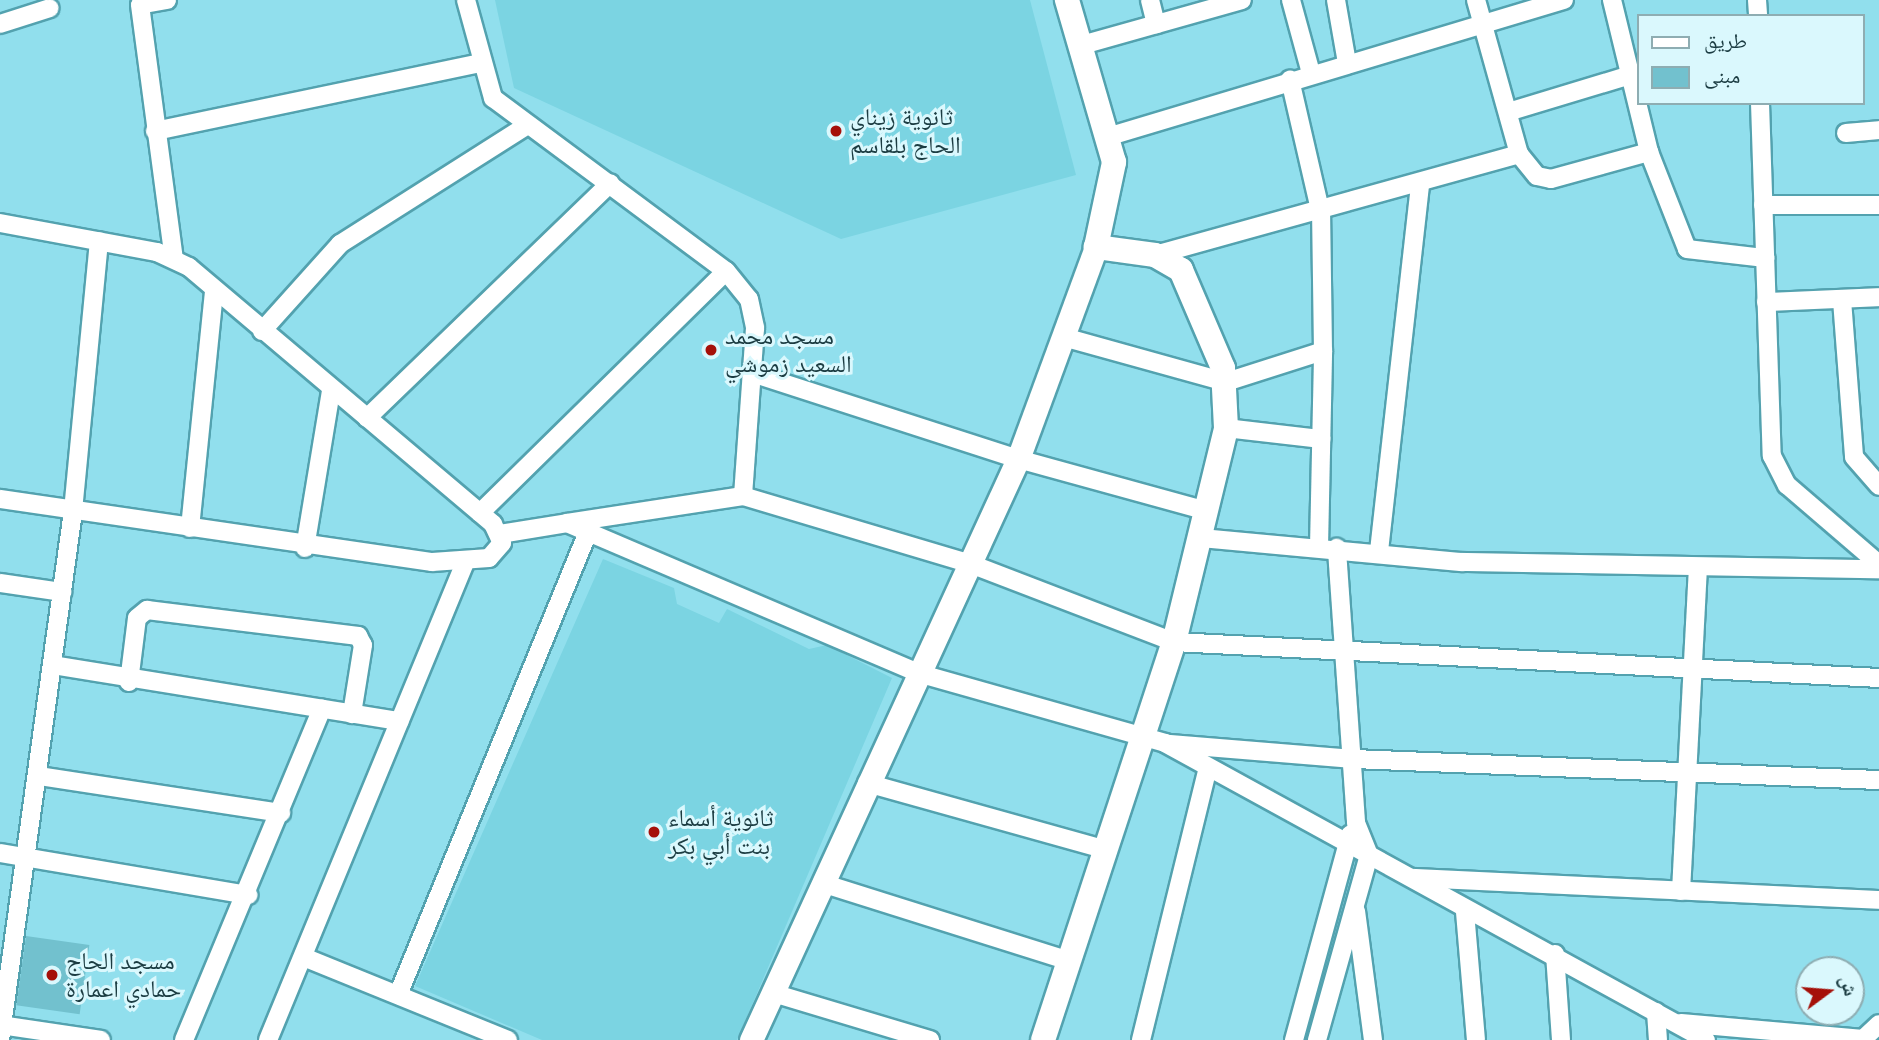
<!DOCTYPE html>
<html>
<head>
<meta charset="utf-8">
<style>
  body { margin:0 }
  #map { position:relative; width:1879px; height:1040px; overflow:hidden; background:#91dfed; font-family:Poppins,"Noto Naskh Arabic",sans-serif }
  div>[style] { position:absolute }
  .built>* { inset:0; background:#7bd4e2 }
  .building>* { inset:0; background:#72c1ce; transform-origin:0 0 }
  .roads { filter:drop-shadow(2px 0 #53a2af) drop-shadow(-2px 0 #53a2af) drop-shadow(0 2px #53a2af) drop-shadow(0 -2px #53a2af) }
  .minor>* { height:18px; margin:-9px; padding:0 9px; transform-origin:9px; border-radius:9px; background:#fff }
  .tertiary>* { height:23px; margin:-11.5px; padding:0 11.5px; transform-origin:11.5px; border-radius:11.5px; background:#fff }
  .secondary>* { height:24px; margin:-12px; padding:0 12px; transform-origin:12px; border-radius:12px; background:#fff }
  .dots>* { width:19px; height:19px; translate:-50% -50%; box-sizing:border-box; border:4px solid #daf8fd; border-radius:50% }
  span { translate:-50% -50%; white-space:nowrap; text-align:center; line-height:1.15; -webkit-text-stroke:6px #daf8fd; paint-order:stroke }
  .poi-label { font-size:24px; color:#1b3c42 }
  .left { translate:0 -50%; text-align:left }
  .legend { position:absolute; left:1637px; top:14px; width:228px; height:91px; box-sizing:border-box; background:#daf8fd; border:2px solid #8eadb2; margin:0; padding:9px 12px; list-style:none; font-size:21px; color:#1b3c42 }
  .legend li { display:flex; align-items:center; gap:14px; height:35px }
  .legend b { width:35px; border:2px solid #8eadb2 }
  .north { position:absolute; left:1795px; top:956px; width:70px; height:70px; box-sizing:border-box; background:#daf8fd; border:2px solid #8eadb2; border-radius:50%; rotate:74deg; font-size:19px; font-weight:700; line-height:28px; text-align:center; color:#1b3c42 }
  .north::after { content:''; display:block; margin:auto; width:24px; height:32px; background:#a51009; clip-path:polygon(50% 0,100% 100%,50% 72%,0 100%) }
</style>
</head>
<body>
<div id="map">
  <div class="built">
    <i style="clip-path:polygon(495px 0,1030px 0,1076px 175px,841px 239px,514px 88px)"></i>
    <i style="clip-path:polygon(603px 559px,674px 588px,677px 604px,719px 623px,727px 609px,809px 649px,827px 645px,892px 678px,737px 1040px,542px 1040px,415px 986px)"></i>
  </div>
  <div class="building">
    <i style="left:26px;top:936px;width:64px;height:70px;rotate:8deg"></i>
  </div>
  <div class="roads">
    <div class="minor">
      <i style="left:167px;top:0;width:27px;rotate:170deg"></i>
      <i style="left:140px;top:5px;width:256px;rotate:82.4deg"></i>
      <i style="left:466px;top:0;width:102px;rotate:74.6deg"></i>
      <i style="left:493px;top:98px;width:290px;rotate:36.6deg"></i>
      <i style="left:726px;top:271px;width:36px;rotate:51deg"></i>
      <i style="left:749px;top:299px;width:30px;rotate:78deg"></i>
      <i style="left:755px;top:328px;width:168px;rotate:94.1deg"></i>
      <i style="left:743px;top:496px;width:178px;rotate:171.3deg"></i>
      <i style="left:1150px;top:0;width:25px;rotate:76deg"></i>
      <i style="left:1291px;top:0;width:76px;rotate:74.7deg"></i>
      <i style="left:1336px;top:0;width:64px;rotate:80.1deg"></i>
      <i style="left:1476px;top:0;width:160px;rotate:74.4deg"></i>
      <i style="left:1519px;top:154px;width:28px;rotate:51deg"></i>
      <i style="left:1537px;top:176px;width:14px;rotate:12deg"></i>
      <i style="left:1551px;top:179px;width:102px;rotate:-15.4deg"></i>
      <i style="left:1612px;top:0;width:156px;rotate:76.3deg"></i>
      <i style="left:1649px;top:152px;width:104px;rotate:68.6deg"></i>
      <i style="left:1687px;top:249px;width:79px;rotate:6.6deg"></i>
      <i style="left:1757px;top:0;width:16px;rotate:86deg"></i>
      <i style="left:0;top:24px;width:52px;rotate:-17.7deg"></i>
      <i style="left:1082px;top:45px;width:166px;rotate:-15.7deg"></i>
      <i style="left:1760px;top:103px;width:353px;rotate:88.1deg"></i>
      <i style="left:1772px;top:456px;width:33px;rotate:63deg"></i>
      <i style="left:1787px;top:485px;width:121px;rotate:40.7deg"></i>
      <i style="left:1508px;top:112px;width:124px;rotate:-16.8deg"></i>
      <i style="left:155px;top:131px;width:332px;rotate:-11.8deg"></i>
      <i style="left:1846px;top:133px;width:33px;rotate:-5deg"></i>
      <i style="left:1107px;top:137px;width:477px;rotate:-16.7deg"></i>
      <i style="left:1763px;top:205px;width:116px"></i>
      <i style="left:0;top:223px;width:160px;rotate:10.5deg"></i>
      <i style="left:157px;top:252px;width:35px;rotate:25deg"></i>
      <i style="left:189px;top:267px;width:398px;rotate:40.2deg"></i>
      <i style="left:493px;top:524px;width:21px;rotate:65deg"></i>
      <i style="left:502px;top:543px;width:20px;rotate:131deg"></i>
      <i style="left:489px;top:558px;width:57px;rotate:176deg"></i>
      <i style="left:432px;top:562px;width:437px;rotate:-171.7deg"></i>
      <i style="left:1155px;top:255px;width:378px;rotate:-15.5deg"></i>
      <i style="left:1842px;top:300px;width:157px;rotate:85.6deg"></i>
      <i style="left:1854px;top:457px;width:38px;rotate:49deg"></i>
      <i style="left:1766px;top:302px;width:113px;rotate:-2.5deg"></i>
      <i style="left:262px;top:331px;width:117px;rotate:-48.1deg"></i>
      <i style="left:340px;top:244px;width:220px;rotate:-32.4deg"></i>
      <i style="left:1067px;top:338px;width:165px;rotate:15.5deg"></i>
      <i style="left:1226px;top:382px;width:102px;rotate:-17.7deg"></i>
      <i style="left:1323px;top:351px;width:137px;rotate:-90.8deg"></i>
      <i style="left:1321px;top:214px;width:138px;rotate:-103deg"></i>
      <i style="left:755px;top:374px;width:276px;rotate:17.9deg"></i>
      <i style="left:1018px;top:459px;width:196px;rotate:15.4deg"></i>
      <i style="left:367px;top:418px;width:338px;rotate:-44deg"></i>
      <i style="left:1226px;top:428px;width:96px;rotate:6.6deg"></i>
      <i style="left:743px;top:496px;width:235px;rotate:16.6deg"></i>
      <i style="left:968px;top:563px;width:221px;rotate:21deg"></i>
      <i style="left:1174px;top:642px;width:706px;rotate:2.92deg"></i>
      <i style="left:480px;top:513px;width:345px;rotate:-44.5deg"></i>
      <i style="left:190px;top:528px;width:238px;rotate:-84.2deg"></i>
      <i style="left:500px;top:534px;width:68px;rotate:-9.3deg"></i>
      <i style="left:567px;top:523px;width:382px;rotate:23.1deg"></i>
      <i style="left:918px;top:673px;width:257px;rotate:15.8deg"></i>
      <i style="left:1165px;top:743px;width:617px;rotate:28.77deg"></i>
      <i style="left:1202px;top:538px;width:261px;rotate:5.3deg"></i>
      <i style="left:1462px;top:562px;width:417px;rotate:1deg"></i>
      <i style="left:1319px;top:547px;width:196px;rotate:-88.8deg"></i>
      <i style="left:305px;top:548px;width:159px;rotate:-80.6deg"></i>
      <i style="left:1379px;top:551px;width:368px;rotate:-83.6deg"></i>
      <i style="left:0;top:583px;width:63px;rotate:8.3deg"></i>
      <i style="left:53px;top:665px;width:351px;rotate:9.2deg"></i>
      <i style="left:129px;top:682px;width:64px;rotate:-82.9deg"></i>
      <i style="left:137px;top:618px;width:13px;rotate:-39deg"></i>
      <i style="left:147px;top:610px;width:213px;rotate:7deg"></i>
      <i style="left:358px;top:636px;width:10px;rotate:61deg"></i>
      <i style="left:363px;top:645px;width:70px;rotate:99.1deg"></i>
      <i style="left:1170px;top:744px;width:184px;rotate:4.7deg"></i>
      <i style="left:1353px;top:759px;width:526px;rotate:2.29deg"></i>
      <i style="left:39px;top:776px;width:245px;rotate:8.7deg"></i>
      <i style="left:867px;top:783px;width:246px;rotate:15.6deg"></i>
      <i style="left:0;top:853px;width:252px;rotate:9.6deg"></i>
      <i style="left:1414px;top:878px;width:466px;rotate:2.7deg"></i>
      <i style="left:822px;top:883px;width:260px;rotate:17.5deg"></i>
      <i style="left:1681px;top:891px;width:321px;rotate:-87deg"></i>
      <i style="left:1356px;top:911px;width:130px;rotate:82.5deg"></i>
      <i style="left:1465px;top:912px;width:128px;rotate:85.1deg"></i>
      <i style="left:1555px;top:954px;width:86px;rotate:86deg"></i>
      <i style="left:306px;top:958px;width:218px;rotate:22.1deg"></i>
      <i style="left:773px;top:993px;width:164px;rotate:16.7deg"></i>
      <i style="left:398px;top:995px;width:500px;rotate:-67.69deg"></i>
      <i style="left:1656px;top:1012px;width:28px;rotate:86deg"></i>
      <i style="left:1681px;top:1023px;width:183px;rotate:5deg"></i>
      <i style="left:0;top:1025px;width:102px;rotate:8.4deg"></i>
      <i style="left:0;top:1040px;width:534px;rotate:-82.14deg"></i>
      <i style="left:73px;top:511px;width:271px;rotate:-84.5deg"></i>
      <i style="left:184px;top:1040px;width:359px;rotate:-67.4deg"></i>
      <i style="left:268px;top:1040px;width:514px;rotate:-67.58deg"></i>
      <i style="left:1141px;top:1040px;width:280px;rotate:-76.2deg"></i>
      <i style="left:1294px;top:1040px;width:213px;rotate:-74.7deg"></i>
      <i style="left:1317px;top:1040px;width:192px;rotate:-74.3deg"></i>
      <i style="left:1369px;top:855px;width:35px;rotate:-112deg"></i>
      <i style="left:1356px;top:822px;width:275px;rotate:-94deg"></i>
      <i style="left:1862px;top:1040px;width:23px;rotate:-43deg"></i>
    </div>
    <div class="tertiary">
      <i style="left:751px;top:1040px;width:639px;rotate:-65.32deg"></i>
      <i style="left:1018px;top:459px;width:226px;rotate:-69.8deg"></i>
    </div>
    <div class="secondary">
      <i style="left:1043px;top:1040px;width:419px;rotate:-71.8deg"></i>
      <i style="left:1174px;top:642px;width:220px;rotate:-76.3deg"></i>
      <i style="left:1226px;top:428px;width:60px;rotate:-92.9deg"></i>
      <i style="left:1223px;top:368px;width:107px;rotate:-113.2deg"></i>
      <i style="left:1181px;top:270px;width:30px;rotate:-150deg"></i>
      <i style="left:1155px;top:255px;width:60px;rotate:-172.3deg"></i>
      <i style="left:1096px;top:247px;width:87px;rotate:-78deg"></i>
      <i style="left:1114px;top:162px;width:169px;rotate:-106.2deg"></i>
    </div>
  </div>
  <div class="dots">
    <i style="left:836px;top:131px;background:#a51009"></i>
    <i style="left:711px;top:350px;background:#a51009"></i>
    <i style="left:654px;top:832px;background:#a51009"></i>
    <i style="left:52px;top:975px;background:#a51009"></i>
  </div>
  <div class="poi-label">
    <span class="left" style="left:850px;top:131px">ثانوية زيناي<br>الحاج بلقاسم</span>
    <span class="left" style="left:725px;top:350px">مسجد محمد<br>السعيد زموشي</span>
    <span class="left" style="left:668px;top:832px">ثانوية أسماء<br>بنت أبي بكر</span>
    <span class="left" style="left:66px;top:975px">مسجد الحاج<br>حمادي اعمارة</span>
  </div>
  <ul class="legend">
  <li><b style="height:9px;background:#fff"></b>طريق</li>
  <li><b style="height:19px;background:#72c1ce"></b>مبنى</li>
  </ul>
  <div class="north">ش</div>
</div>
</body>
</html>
